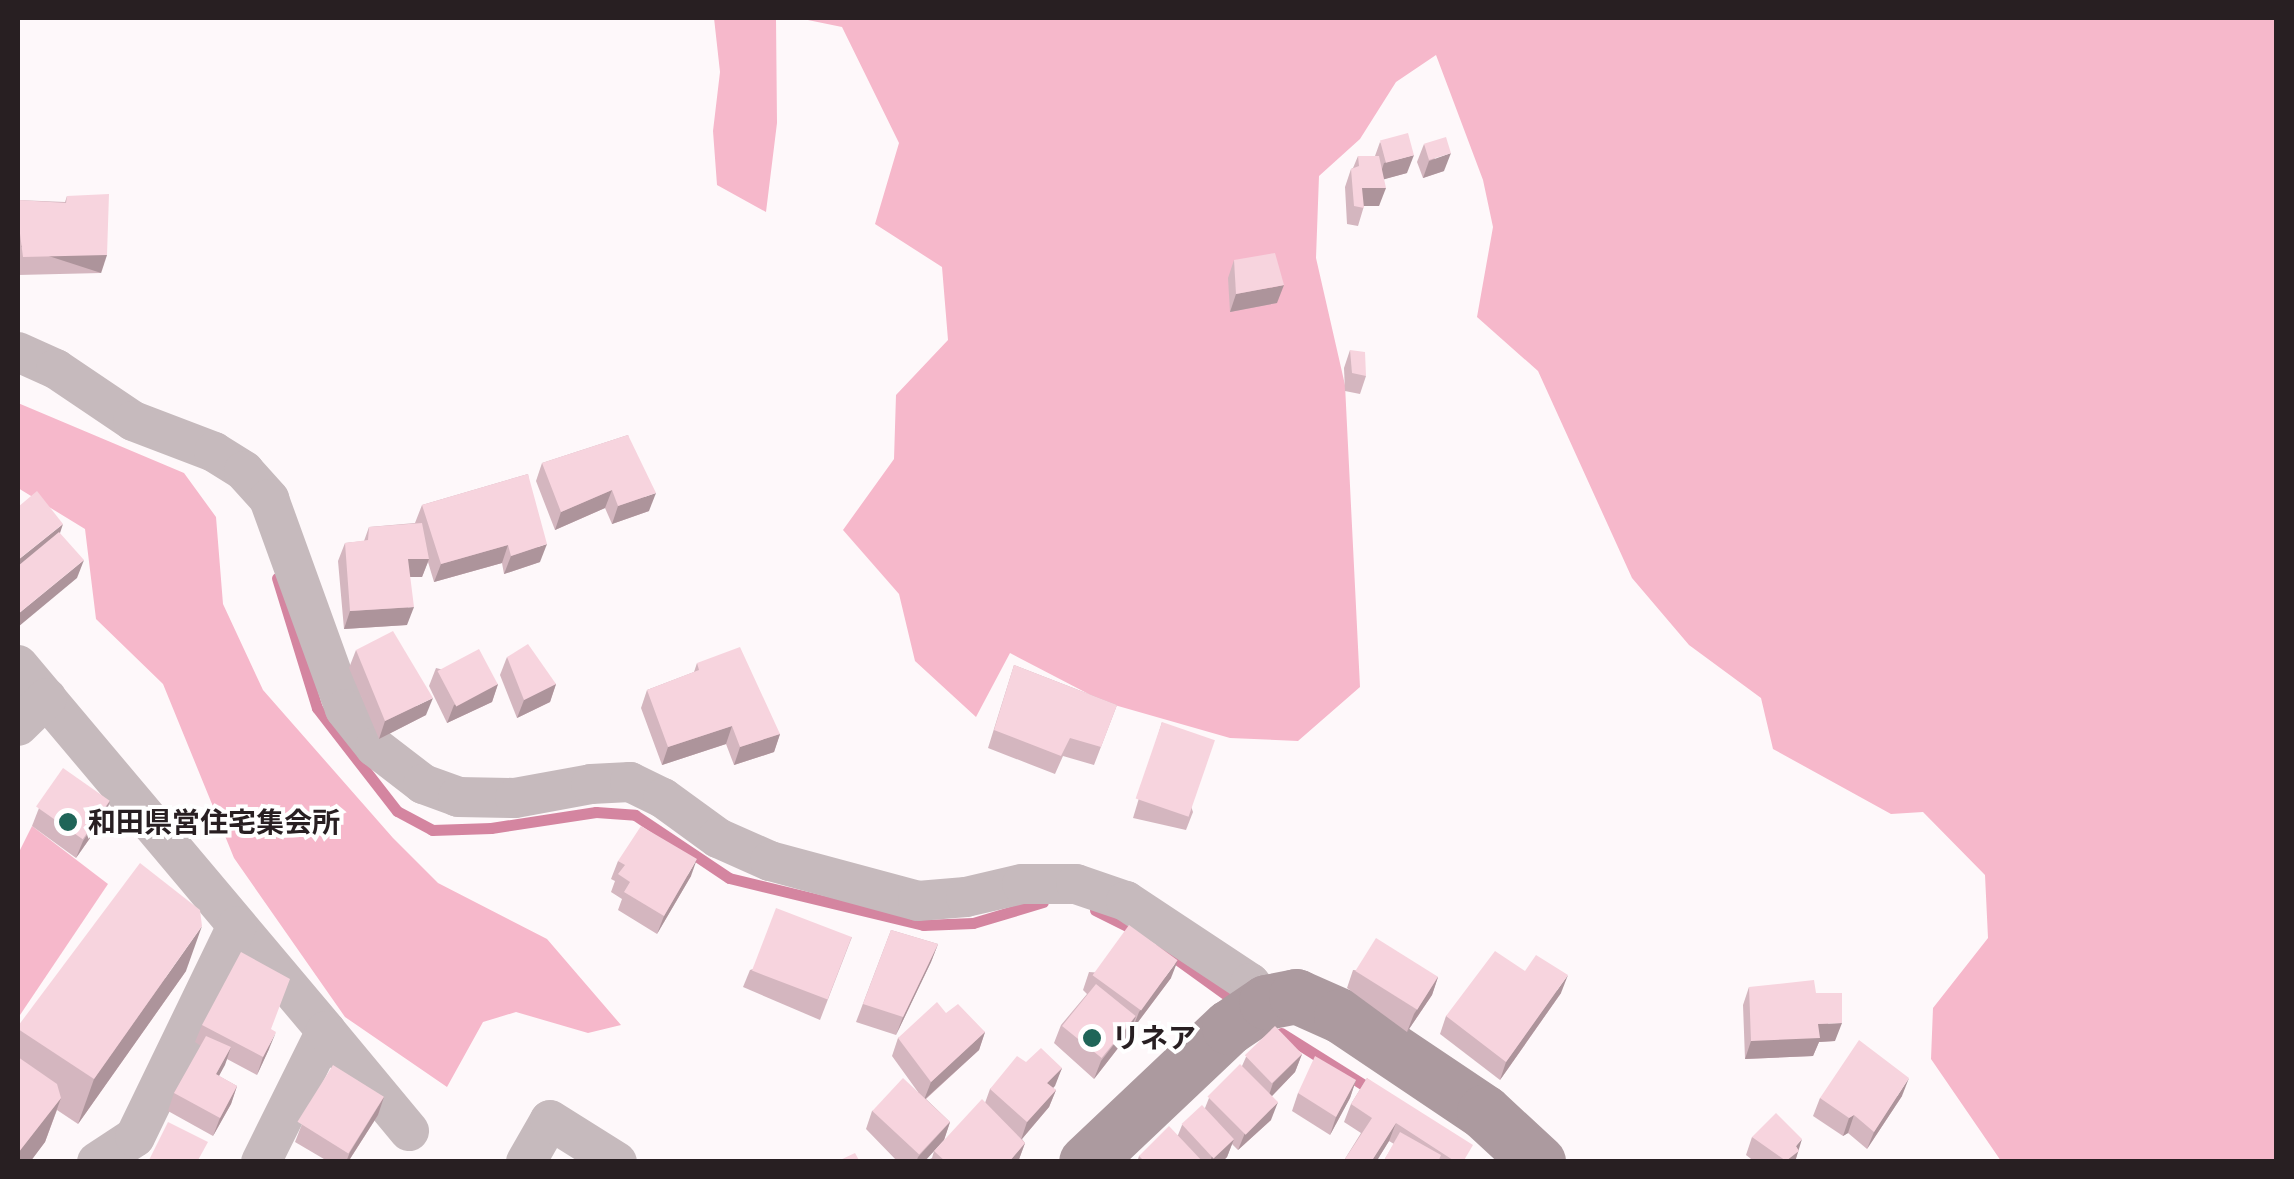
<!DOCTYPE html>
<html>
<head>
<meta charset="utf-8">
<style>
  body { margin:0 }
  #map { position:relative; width:2294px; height:1179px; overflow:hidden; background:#fef8fa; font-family:"PT Sans","Noto Sans JP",sans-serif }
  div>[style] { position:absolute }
  .green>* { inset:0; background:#f6b8cb }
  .stream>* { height:11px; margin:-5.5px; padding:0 5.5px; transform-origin:5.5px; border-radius:5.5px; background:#d485a0 }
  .street>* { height:40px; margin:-20px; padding:0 20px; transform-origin:20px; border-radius:20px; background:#c6babd }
  .secondary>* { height:55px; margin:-27.5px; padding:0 27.5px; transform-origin:27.5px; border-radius:27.5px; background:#ac9a9f }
  .wall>* { inset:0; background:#d4b6bf }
  .shaded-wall>* { inset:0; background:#ad949b; transform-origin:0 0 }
  .building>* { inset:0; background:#f7d4de; transform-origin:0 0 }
  .dots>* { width:28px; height:28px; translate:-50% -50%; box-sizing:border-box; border:5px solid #fff; border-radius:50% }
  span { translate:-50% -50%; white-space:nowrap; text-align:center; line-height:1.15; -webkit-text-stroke:8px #fff; paint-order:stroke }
  .poi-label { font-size:28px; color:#281f22; font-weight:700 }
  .left { translate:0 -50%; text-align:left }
  .frame { position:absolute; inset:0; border:20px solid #281f22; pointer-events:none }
</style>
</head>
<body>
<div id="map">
  <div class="green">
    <i style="clip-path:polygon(714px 18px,776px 18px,777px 123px,766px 212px,717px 185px,713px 131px,720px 72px)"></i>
    <i style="clip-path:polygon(798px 18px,2276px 18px,2276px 1161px,2001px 1161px,1931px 1059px,1933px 1008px,1988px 938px,1985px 875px,1923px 812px,1891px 814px,1773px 749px,1761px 698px,1689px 645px,1632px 578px,1538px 371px,1477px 317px,1493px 227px,1483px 180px,1436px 55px,1396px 82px,1360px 139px,1319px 176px,1316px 258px,1345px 385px,1360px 687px,1298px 741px,1230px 738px,1104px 702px,1010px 653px,976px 717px,915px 661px,899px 594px,843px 530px,894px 459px,896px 395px,948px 340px,942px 267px,875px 224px,899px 143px,842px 27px)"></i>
    <i style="clip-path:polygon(18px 403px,184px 473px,216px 517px,223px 604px,263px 690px,393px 838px,438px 883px,547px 939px,621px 1025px,588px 1033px,516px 1012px,483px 1022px,447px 1087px,345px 1017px,234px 858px,163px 684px,96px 619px,85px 529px,18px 488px)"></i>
    <i style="clip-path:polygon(32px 826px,108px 884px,18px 1018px,18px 854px)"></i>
  </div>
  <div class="stream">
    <i style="left:277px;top:578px;width:136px;rotate:72.9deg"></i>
    <i style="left:317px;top:708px;width:130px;rotate:52.2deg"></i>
    <i style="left:397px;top:811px;width:40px;rotate:28deg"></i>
    <i style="left:432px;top:830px;width:59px;rotate:-1.9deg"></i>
    <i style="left:491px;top:828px;width:106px;rotate:-8.7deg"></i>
    <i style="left:596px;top:812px;width:39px;rotate:4deg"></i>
    <i style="left:635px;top:815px;width:113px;rotate:33.8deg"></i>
    <i style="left:729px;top:878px;width:200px;rotate:13.6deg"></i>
    <i style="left:923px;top:925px;width:50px;rotate:-2.3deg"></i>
    <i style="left:973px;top:923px;width:73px;rotate:-16.7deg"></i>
    <i style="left:1095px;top:910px;width:51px;rotate:26.6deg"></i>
    <i style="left:1160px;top:947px;width:80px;rotate:35.9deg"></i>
    <i style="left:1281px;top:1033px;width:111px;rotate:32.1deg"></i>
  </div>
  <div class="street">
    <i style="left:18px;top:352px;width:42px;rotate:24.1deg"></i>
    <i style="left:56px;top:369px;width:93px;rotate:34deg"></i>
    <i style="left:133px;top:421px;width:87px;rotate:20.9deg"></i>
    <i style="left:214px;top:452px;width:36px;rotate:32deg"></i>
    <i style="left:244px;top:471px;width:38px;rotate:48deg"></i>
    <i style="left:269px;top:499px;width:223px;rotate:70.1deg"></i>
    <i style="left:345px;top:709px;width:48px;rotate:51.7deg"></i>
    <i style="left:375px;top:747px;width:61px;rotate:37.6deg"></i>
    <i style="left:423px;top:784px;width:37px;rotate:20deg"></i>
    <i style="left:458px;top:797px;width:57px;rotate:1deg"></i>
    <i style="left:515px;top:798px;width:77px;rotate:-10.4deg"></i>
    <i style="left:591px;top:784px;width:39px;rotate:-3deg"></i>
    <i style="left:630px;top:782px;width:37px;rotate:26deg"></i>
    <i style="left:663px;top:798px;width:68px;rotate:36deg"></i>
    <i style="left:718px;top:838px;width:57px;rotate:23.9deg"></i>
    <i style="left:770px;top:861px;width:153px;rotate:15.1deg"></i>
    <i style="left:918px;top:901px;width:48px;rotate:-4.8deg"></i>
    <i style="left:966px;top:897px;width:57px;rotate:-13.1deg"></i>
    <i style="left:1022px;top:884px;width:54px"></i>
    <i style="left:1076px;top:884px;width:53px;rotate:18.8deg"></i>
    <i style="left:1126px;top:901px;width:149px;rotate:33.5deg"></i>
    <i style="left:1250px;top:983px;width:25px;rotate:50deg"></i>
    <i style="left:18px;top:665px;width:478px;rotate:49.9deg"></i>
    <i style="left:326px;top:1031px;width:146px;rotate:116.4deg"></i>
    <i style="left:18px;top:726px;width:40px;rotate:-44deg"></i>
    <i style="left:326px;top:1031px;width:130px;rotate:50.3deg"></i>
    <i style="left:97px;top:1162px;width:45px;rotate:-33.3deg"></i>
    <i style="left:135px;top:1137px;width:234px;rotate:-64.2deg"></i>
    <i style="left:526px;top:1162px;width:48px;rotate:-60.3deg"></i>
    <i style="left:550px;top:1120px;width:79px;rotate:32.1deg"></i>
  </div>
  <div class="secondary">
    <i style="left:1086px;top:1162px;width:197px;rotate:-43.4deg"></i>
    <i style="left:1229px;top:1027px;width:45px;rotate:-34deg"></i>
    <i style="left:1266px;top:1002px;width:31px;rotate:-11deg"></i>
    <i style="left:1296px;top:996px;width:49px;rotate:24deg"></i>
    <i style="left:1341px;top:1016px;width:172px;rotate:33.9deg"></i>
    <i style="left:1484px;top:1112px;width:74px;rotate:42.8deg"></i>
  </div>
  <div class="wall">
    <i style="clip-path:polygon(1380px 142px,1407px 173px,1384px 179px,1379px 206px,1364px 206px,1358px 226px,1347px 224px,1345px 187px,1351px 169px,1353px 168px,1358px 156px,1375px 156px)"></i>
    <i style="clip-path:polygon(1424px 144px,1444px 171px,1423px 178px,1417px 162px)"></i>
    <i style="clip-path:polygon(67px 196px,101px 273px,18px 275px,18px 200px,65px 202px)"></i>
    <i style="clip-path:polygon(1234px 260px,1277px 303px,1230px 312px,1228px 278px)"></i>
    <i style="clip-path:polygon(1350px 350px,1366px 376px,1360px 394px,1345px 391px,1344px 368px)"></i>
    <i style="clip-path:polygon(628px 435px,649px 511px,612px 524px,605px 508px,555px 530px,536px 481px,542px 463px)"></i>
    <i style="clip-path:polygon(528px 474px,540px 562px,504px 574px,502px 563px,434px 582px,428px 562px,422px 577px,410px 577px,407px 625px,344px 629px,338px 561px,345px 543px,364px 541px,369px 527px,415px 523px,422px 505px)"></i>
    <i style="clip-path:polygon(356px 650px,426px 715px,379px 739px,349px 668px)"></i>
    <i style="clip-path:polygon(507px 657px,556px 684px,550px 702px,517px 718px,500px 675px)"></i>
    <i style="clip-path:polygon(697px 663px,780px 734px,774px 752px,734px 765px,726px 744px,662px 765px,641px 708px,647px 690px,694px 672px)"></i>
    <i style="clip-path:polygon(1014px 665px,1117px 705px,1094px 765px,1063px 756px,1055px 774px,988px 748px)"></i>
    <i style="clip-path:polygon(436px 668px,498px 684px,492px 702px,447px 723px,429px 686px)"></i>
    <i style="clip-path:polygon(1162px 722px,1193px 812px,1186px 830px,1133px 818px)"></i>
    <i style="clip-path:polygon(110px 801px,104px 818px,76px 858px,32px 826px,39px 808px)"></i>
    <i style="clip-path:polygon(618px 861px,691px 876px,657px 934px,618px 910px,622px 899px,611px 892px,615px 881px,611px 879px)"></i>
    <i style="clip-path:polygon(891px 930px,938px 944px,931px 962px,896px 1035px,856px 1022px)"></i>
    <i style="clip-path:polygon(852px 937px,820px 1020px,743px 987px,750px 970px)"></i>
    <i style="clip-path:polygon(1353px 970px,1438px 977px,1432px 995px,1407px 1032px,1347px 988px)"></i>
    <i style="clip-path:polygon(186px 971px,78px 1124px,57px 1110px,45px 1142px,30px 1162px,18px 1162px,18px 1026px)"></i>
    <i style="clip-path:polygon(1525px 971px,1561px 993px,1500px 1080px,1440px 1034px,1446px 1016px)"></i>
    <i style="clip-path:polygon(1089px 972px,1171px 978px,1132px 1030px,1131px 1029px,1129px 1034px,1094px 1079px,1054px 1043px,1061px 1025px,1087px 994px,1083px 990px)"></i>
    <i style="clip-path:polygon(1749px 987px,1816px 993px,1835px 1041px,1819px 1042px,1813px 1056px,1745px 1059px,1743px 1005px)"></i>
    <i style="clip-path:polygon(946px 1013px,985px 1032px,979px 1050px,926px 1099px,950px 1122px,944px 1140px,924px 1162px,898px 1162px,866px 1129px,872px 1111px,918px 1092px,892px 1056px,898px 1038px)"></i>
    <i style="clip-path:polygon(202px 1025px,271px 1029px,269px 1049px,257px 1075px,227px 1059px,219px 1076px,237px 1086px,231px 1104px,213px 1136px,168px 1111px,174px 1093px,201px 1046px,195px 1042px)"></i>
    <i style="clip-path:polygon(1302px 1054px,1295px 1072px,1272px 1096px,1271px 1120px,1238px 1150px,1232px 1144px,1227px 1157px,1222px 1162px,1137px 1162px,1139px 1156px,1178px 1135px,1182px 1125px,1205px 1108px,1209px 1098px,1242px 1066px,1246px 1057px)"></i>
    <i style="clip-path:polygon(1026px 1062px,1062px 1068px,1053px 1088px,1056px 1090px,1049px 1107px,1022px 1139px,1025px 1143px,1018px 1162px,924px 1162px,932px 1158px,934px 1151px,985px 1103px,990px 1089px)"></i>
    <i style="clip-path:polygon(1367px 1078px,1467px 1162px,1383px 1162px,1394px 1144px,1389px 1141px,1376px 1162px,1343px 1162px,1361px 1133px,1344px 1122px,1351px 1104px)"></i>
    <i style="clip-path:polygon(1356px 1080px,1350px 1098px,1330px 1135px,1292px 1111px,1298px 1093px)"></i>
    <i style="clip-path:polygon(1902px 1096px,1867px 1149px,1848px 1133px,1843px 1136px,1813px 1116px,1820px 1098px)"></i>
    <i style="clip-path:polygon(384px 1097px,378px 1115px,348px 1162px,329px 1162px,295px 1142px,302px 1124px)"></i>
    <i style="clip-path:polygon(1752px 1137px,1798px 1150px,1795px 1162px,1755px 1162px,1746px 1155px)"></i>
  </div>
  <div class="shaded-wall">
    <i style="clip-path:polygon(1451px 153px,1444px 171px,1423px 178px,1429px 161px)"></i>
    <i style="clip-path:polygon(1414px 155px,1407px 173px,1378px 181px,1384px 163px)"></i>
    <i style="clip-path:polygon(1362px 188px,1386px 188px,1379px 206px,1356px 206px)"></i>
    <i style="left:107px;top:255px;width:19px;height:84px;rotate:108deg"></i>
    <i style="clip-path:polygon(1284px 285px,1277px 303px,1230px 312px,1236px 294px)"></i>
    <i style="clip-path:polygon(612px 490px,605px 508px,555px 530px,561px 512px)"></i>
    <i style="clip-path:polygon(656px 493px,649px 511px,612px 524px,618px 506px)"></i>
    <i style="clip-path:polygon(63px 524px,57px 542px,18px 572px,18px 560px)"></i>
    <i style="clip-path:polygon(547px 544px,540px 562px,504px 574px,511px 556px)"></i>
    <i style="clip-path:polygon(508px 545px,502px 563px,434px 582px,441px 564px)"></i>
    <i style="clip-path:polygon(408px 559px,429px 559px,422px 577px,402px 577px)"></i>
    <i style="clip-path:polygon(84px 560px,77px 578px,18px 627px,18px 614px)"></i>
    <i style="clip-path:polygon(414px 607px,407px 625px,344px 629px,350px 611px)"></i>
    <i style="clip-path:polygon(498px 684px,492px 702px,447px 723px,454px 705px)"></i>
    <i style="clip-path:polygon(556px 684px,550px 702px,517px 718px,524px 700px)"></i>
    <i style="clip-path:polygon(433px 698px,426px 715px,379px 739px,385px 721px)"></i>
    <i style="clip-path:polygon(732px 726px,726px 744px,662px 765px,668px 747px)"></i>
    <i style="clip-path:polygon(780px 734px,774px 752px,734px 765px,740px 747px)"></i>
    <i style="clip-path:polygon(110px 801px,104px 818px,76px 858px,83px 841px)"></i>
    <i style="clip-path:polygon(697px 859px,691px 876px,657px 934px,664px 916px)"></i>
    <i style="clip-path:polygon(202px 926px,186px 971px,78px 1124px,94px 1079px)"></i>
    <i style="clip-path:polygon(938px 944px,931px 962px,896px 1035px,903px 1017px)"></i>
    <i style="clip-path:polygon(1178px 960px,1171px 978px,1132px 1030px,1139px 1012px)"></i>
    <i style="clip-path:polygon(1568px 975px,1561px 993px,1500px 1080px,1506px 1062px)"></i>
    <i style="clip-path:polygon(1438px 977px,1432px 995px,1407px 1032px,1414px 1014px)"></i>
    <i style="clip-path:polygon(1136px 1016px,1129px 1034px,1094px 1079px,1101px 1061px)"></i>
    <i style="clip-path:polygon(1842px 1023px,1835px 1041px,1819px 1042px,1813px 1056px,1745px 1059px,1751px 1041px,1818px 1024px)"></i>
    <i style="clip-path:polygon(276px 1032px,269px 1049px,257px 1075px,263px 1057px)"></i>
    <i style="clip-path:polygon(985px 1032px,979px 1050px,924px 1100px,931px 1082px)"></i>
    <i style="clip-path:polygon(231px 1047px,225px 1065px,210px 1092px,216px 1074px)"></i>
    <i style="clip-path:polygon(1302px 1054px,1295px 1072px,1267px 1101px,1273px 1083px)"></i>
    <i style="clip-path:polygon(1062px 1068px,1055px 1086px,1040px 1101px,1047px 1083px)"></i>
    <i style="clip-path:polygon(1909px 1078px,1902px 1096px,1867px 1149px,1874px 1132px)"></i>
    <i style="clip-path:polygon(1356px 1080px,1350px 1098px,1330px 1135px,1336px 1117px)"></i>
    <i style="clip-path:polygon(237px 1086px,231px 1104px,213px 1136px,220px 1118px)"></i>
    <i style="clip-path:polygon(1056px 1090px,1049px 1107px,1021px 1140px,1027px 1122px)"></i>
    <i style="clip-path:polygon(384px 1097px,378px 1115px,348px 1162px,346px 1162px,350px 1152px)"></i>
    <i style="clip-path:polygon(61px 1098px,45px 1142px,30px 1162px,18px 1162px,18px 1153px)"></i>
    <i style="clip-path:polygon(1278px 1102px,1271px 1120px,1238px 1150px,1245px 1133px)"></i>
    <i style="clip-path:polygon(1854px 1115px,1848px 1133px,1843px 1136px,1849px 1118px)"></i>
    <i style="clip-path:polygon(950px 1122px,944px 1140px,924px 1162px,916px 1162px,918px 1157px)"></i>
    <i style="clip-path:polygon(1396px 1123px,1389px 1141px,1376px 1162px,1371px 1162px)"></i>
    <i style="clip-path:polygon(1234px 1139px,1227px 1157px,1222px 1162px,1210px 1162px,1212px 1156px)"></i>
    <i style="clip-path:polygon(1802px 1139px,1795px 1162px,1786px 1162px,1796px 1146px)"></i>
    <i style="clip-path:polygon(1025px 1143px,1018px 1162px,1009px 1162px)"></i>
  </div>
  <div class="building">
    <i style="left:1408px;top:133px;width:23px;height:29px;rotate:75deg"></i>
    <i style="left:1446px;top:137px;width:17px;height:23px;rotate:73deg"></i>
    <i style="clip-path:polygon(1358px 156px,1379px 156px,1386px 188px,1362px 188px,1364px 208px,1354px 206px,1351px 169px,1359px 166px)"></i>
    <i style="clip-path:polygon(109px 194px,107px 255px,23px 257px,18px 218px,18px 200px,66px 203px,67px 196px)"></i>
    <i style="clip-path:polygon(1275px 253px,1284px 285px,1236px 294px,1234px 260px)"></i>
    <i style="clip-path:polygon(1350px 350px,1365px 352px,1366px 376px,1352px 373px)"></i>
    <i style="clip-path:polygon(628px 435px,656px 493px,618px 506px,612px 490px,561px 512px,542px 463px)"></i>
    <i style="clip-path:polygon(528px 474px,547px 544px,511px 556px,508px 545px,441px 564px,422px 505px)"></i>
    <i style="clip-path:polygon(37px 491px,63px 524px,18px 560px,18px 507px)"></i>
    <i style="clip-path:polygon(422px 523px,429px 559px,408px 559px,414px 607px,350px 611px,345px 543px,368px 540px,369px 527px)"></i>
    <i style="clip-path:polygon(59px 532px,84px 560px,18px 614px,18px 566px)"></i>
    <i style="clip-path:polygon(393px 631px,433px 698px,385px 721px,356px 650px)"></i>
    <i style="clip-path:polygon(528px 644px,556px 684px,524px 700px,507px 657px)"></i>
    <i style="clip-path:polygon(740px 647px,780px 734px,740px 747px,732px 726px,668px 747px,647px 690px,699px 670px,697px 663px)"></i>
    <i style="left:479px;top:649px;width:40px;height:47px;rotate:62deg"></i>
    <i style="clip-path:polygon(1014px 665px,1117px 705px,1101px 747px,1070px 738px,1061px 756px,994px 730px)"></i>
    <i style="left:1162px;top:722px;width:56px;height:81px;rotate:19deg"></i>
    <i style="left:63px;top:768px;width:57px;height:47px;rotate:35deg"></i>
    <i style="clip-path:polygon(641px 826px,697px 859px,664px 916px,624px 892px,630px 882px,618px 874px,625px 865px,618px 861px)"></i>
    <i style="clip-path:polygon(140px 863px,200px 910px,202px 926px,94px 1079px,18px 1029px,18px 1026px)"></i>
    <i style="left:776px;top:908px;width:81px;height:67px;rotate:21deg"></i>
    <i style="left:1129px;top:925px;width:60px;height:62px;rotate:36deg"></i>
    <i style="clip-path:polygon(891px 930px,938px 944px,903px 1017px,863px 1004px)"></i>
    <i style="left:1376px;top:938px;width:73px;height:39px;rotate:32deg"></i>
    <i style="clip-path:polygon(1495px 951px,1525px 971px,1536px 955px,1568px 975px,1506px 1062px,1446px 1016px)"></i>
    <i style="clip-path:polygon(241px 952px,290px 979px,271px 1029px,276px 1032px,263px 1057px,202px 1025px)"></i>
    <i style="clip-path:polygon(1814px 980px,1816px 993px,1842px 993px,1842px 1023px,1818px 1024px,1820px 1038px,1751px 1041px,1749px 987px)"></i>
    <i style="left:1096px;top:984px;width:51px;height:54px;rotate:39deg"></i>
    <i style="clip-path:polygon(937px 1002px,946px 1013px,958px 1004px,985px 1032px,931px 1082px,898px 1038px)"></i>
    <i style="left:1275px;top:1026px;width:39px;height:42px;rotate:46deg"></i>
    <i style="clip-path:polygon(206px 1036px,231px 1047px,216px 1074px,237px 1086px,220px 1118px,174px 1093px)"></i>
    <i style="clip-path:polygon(1859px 1040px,1909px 1078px,1874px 1132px,1854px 1115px,1849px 1118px,1820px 1098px)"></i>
    <i style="clip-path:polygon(1041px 1048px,1062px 1068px,1047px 1083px,1056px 1090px,1027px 1122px,990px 1089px,1017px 1056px,1026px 1062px)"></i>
    <i style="clip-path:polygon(1315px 1056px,1356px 1080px,1336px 1117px,1298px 1093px)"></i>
    <i style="clip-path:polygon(18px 1057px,57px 1084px,61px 1098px,18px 1153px)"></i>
    <i style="left:1240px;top:1064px;width:54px;height:46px;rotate:45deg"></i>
    <i style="left:333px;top:1065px;width:60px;height:67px;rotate:32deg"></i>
    <i style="left:903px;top:1078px;width:64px;height:45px;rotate:43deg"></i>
    <i style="clip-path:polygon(1367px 1078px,1473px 1145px,1463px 1162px,1456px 1162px,1396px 1123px,1371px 1162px,1343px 1162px,1372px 1118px,1351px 1104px)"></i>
    <i style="clip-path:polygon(982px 1099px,1025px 1143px,1009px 1162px,946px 1162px,934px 1151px)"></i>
    <i style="left:1202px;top:1105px;width:47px;height:28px;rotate:47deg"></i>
    <i style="clip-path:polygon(1776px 1113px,1802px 1139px,1796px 1146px,1799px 1151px,1786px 1161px,1752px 1137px)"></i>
    <i style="clip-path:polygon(168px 1122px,208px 1142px,197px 1162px,148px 1162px)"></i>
    <i style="clip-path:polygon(1169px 1126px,1203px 1162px,1145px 1162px,1139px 1156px)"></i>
    <i style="clip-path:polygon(1400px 1132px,1441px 1155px,1438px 1162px,1383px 1162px)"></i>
    <i style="clip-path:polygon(855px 1153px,860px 1162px,836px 1162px)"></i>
  </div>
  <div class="dots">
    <i style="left:68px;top:822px;background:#1f6558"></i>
    <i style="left:1092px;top:1038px;background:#1f6558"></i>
  </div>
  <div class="poi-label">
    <span class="left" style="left:88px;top:822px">和田県営住宅集会所</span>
    <span class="left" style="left:1112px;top:1038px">リネア</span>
  </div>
  <div class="frame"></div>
</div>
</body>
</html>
